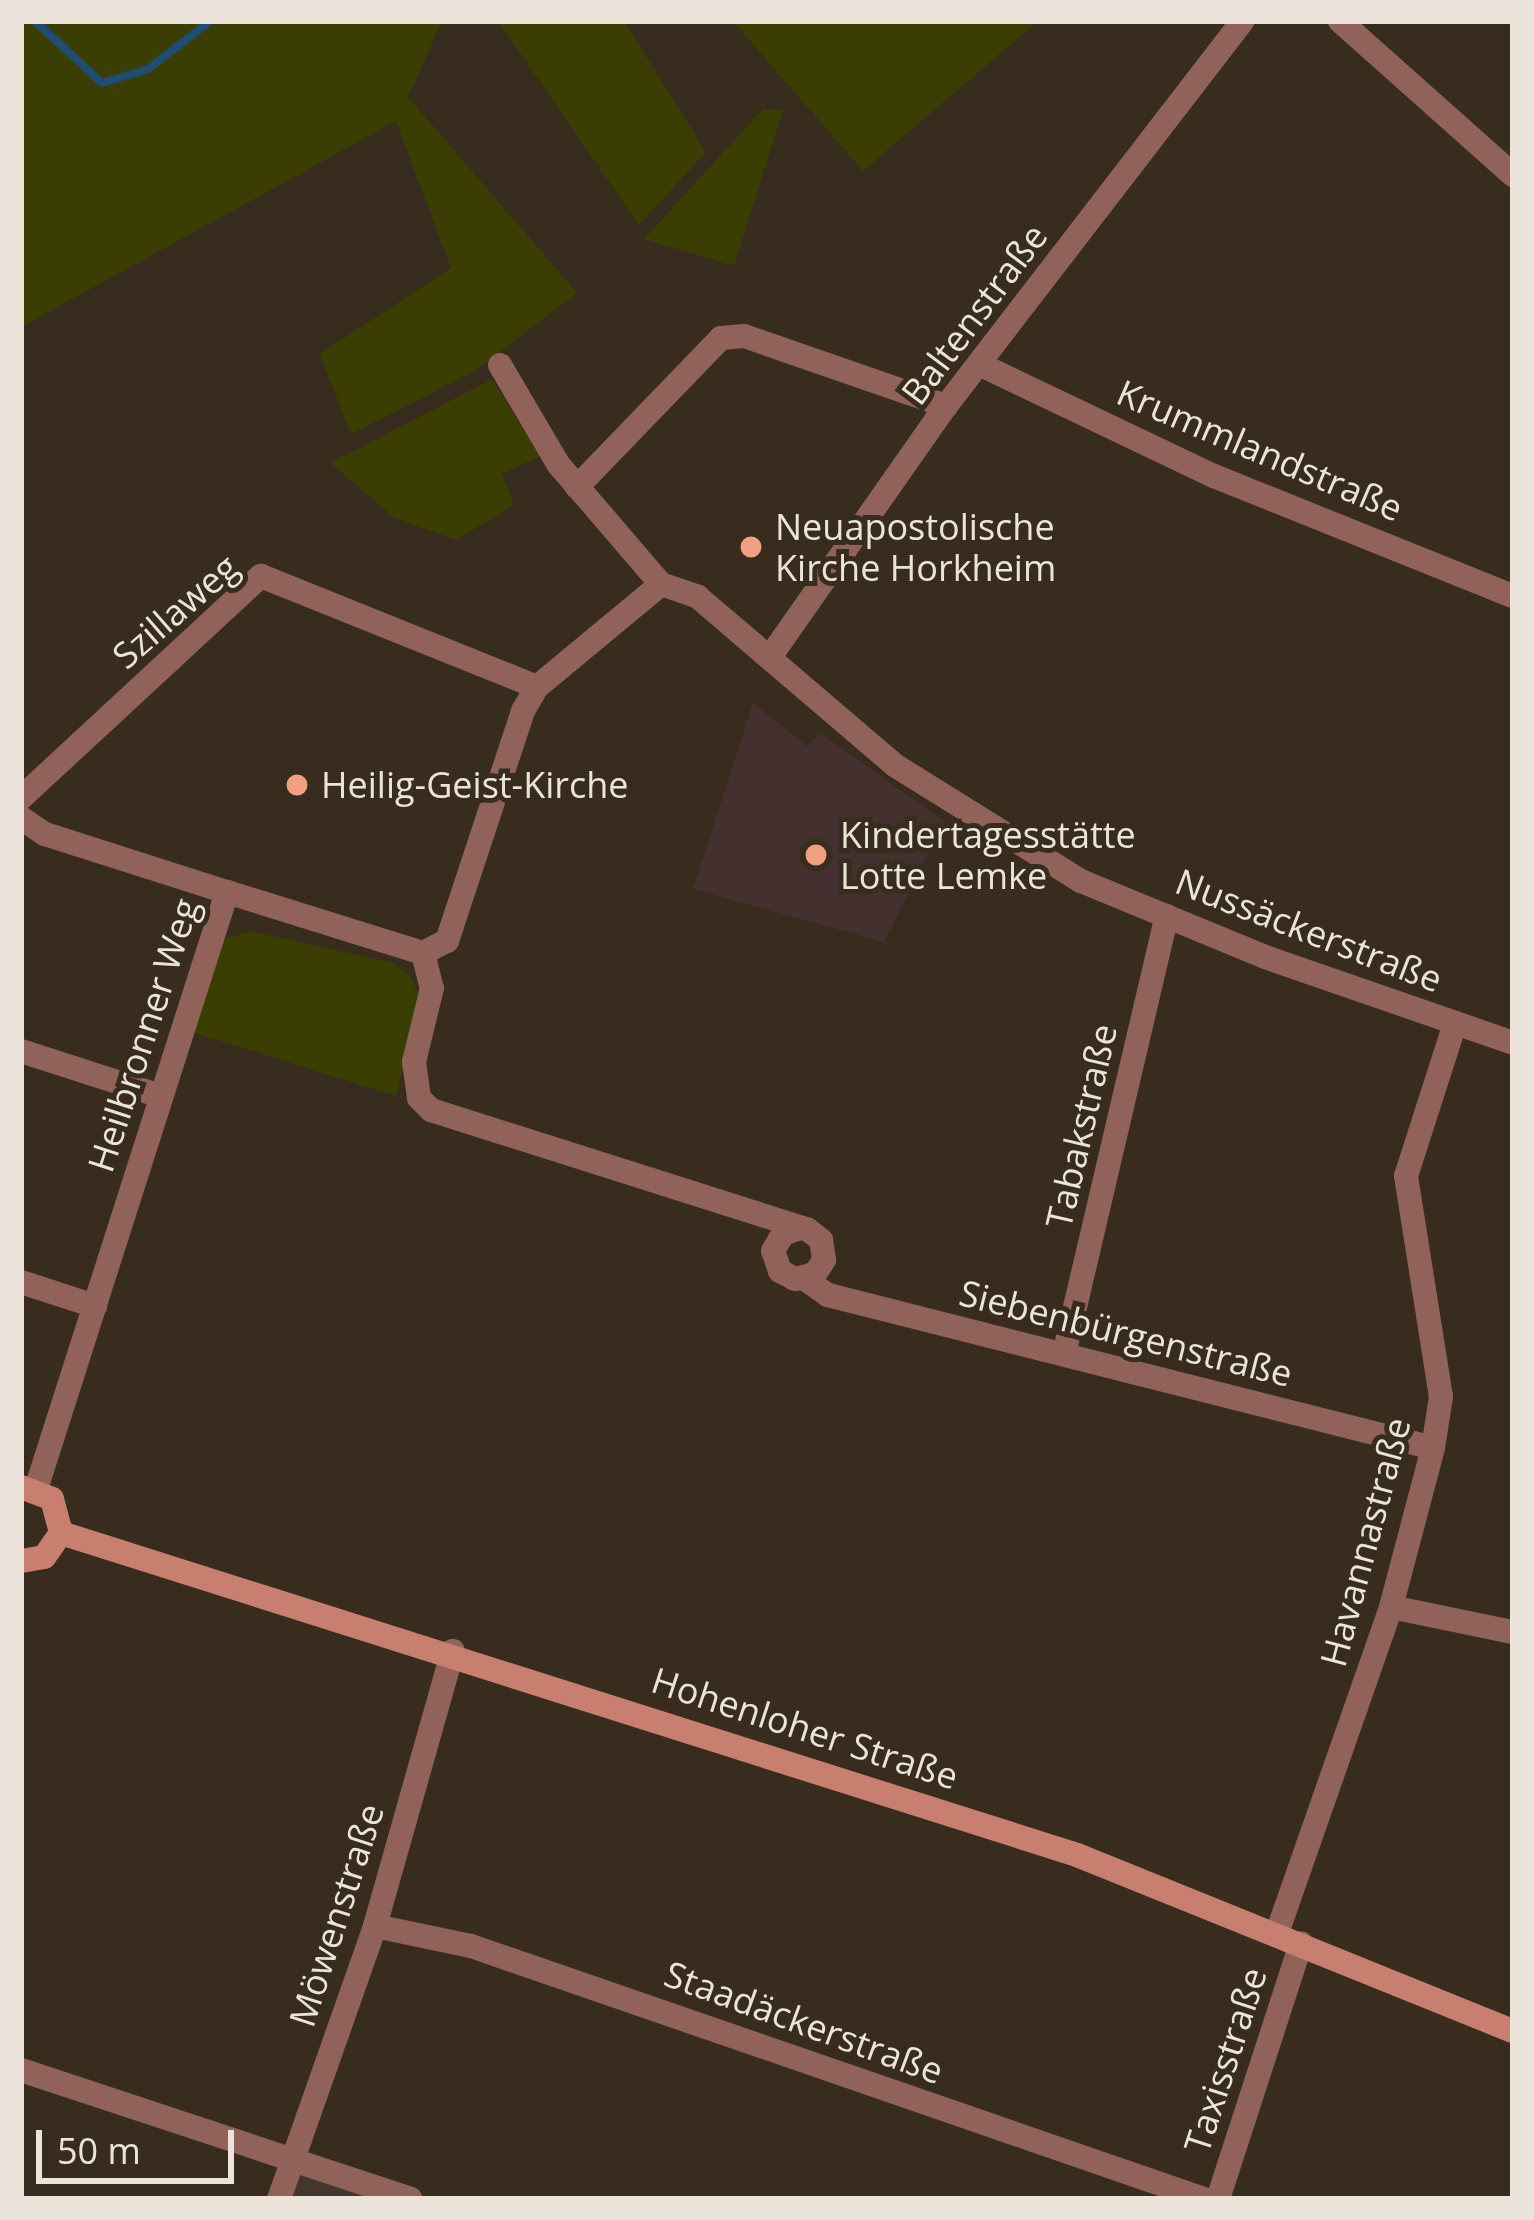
<!DOCTYPE html>
<html>
<head>
<meta charset="utf-8">
<style>
  body { margin:0 }
  #map { position:relative; width:1534px; height:2220px; overflow:hidden; background:#382c1e; font-family:"Open Sans",sans-serif }
  div>[style] { position:absolute }
  .industrial>* { inset:0; background:#45362b }
  .education>* { inset:0; background:#44302f }
  .green>* { inset:0; background:#3a3e02 }
  .stream>* { height:8px; margin:-4px; padding:0 4px; transform-origin:4px; border-radius:4px; background:#204d73 }
  .street>* { height:24px; margin:-12px; padding:0 12px; transform-origin:12px; border-radius:12px; background:#916259 }
  .secondary>* { height:24px; margin:-12px; padding:0 12px; transform-origin:12px; border-radius:12px; background:#c97f70 }
  .dots>* { width:33px; height:33px; translate:-50% -50%; box-sizing:border-box; border:6px solid #382c1e; border-radius:50% }
  span { translate:-50% -50%; white-space:nowrap; text-align:center; line-height:1.15; -webkit-text-stroke:10px #382c1e; paint-order:stroke }
  .street-label { font-size:36px; color:#ece4db }
  .poi-label { font-size:36px; color:#ece4db }
  .left { translate:0 -50%; text-align:left }
  .frame { position:absolute; inset:0; border:24px solid #ece4db; pointer-events:none }
  .scale { position:absolute; left:36px; top:2130px; width:198px; height:54px; box-sizing:border-box; border:6px solid #ece4db; border-top:0; padding-left:15px; font-size:36px; line-height:42px; white-space:nowrap; color:#ece4db; -webkit-text-stroke:9px #382c1e; paint-order:stroke }
</style>
</head>
<body>
<div id="map">
  <div class="industrial">
    <i style="clip-path:polygon(293px 2170px,383px 2199px,284px 2199px)"></i>
  </div>
  <div class="education">
    <i style="clip-path:polygon(753px 703px,807px 746px,820px 733px,944px 821px,884px 942px,693px 889px)"></i>
  </div>
  <div class="green">
    <i style="clip-path:polygon(21px 21px,442px 21px,408px 97px,577px 293px,475px 371px,351px 434px,320px 354px,451px 268px,396px 121px,21px 327px)"></i>
    <i style="clip-path:polygon(498px 21px,624px 21px,706px 152px,639px 225px)"></i>
    <i style="clip-path:polygon(733px 21px,1038px 21px,863px 171px)"></i>
    <i style="clip-path:polygon(763px 109px,783px 110px,734px 266px,644px 239px)"></i>
    <i style="clip-path:polygon(492px 379px,540px 457px,502px 473px,514px 505px,456px 540px,393px 517px,331px 463px)"></i>
    <i style="clip-path:polygon(251px 931px,394px 963px,411px 977px,420px 998px,396px 1096px,189px 1031px,215px 942px)"></i>
  </div>
  <div class="stream">
    <i style="left:21px;top:21px;width:1px"></i>
    <i style="left:35px;top:21px;width:91px;rotate:42.8deg"></i>
    <i style="left:102px;top:83px;width:48px;rotate:-16.9deg"></i>
    <i style="left:148px;top:69px;width:78px;rotate:-37.7deg"></i>
  </div>
  <div class="street">
    <i style="left:1340px;top:21px;width:232px;rotate:41.7deg"></i>
    <i style="left:500px;top:365px;width:115px;rotate:59.6deg"></i>
    <i style="left:558px;top:464px;width:158px;rotate:49.4deg"></i>
    <i style="left:661px;top:584px;width:39px;rotate:19deg"></i>
    <i style="left:698px;top:597px;width:260px;rotate:40.5deg"></i>
    <i style="left:896px;top:766px;width:218px;rotate:31.9deg"></i>
    <i style="left:1081px;top:881px;width:199px;rotate:22.4deg"></i>
    <i style="left:1265px;top:957px;width:262px;rotate:19.1deg"></i>
    <i style="left:981px;top:365px;width:258px;rotate:25.5deg"></i>
    <i style="left:1214px;top:476px;width:322px;rotate:21.9deg"></i>
    <i style="left:577px;top:487px;width:207px;rotate:-46deg"></i>
    <i style="left:721px;top:338px;width:23px;rotate:-5deg"></i>
    <i style="left:744px;top:336px;width:214px;rotate:19.1deg"></i>
    <i style="left:770px;top:657px;width:307px;rotate:-55deg"></i>
    <i style="left:946px;top:406px;width:486px;rotate:-52.4deg"></i>
    <i style="left:21px;top:798px;width:327px;rotate:-42.8deg"></i>
    <i style="left:261px;top:576px;width:297px;rotate:21.9deg"></i>
    <i style="left:21px;top:818px;width:29px;rotate:34deg"></i>
    <i style="left:45px;top:834px;width:191px;rotate:17.7deg"></i>
    <i style="left:423px;top:953px;width:36px;rotate:76deg"></i>
    <i style="left:432px;top:988px;width:76px;rotate:103.7deg"></i>
    <i style="left:414px;top:1062px;width:36px;rotate:82deg"></i>
    <i style="left:419px;top:1098px;width:17px;rotate:45deg"></i>
    <i style="left:431px;top:1110px;width:394px;rotate:17.6deg"></i>
    <i style="left:807px;top:1229px;width:18px;rotate:38deg"></i>
    <i style="left:821px;top:1240px;width:20px;rotate:81deg"></i>
    <i style="left:824px;top:1260px;width:17px;rotate:123deg"></i>
    <i style="left:815px;top:1274px;width:21px;rotate:166deg"></i>
    <i style="left:795px;top:1279px;width:17px;rotate:-152deg"></i>
    <i style="left:780px;top:1271px;width:21px;rotate:-109deg"></i>
    <i style="left:773px;top:1251px;width:20px;rotate:-60deg"></i>
    <i style="left:783px;top:1234px;width:18px;rotate:-19deg"></i>
    <i style="left:21px;top:1051px;width:143px;rotate:17.9deg"></i>
    <i style="left:805px;top:1279px;width:28px;rotate:35deg"></i>
    <i style="left:828px;top:1295px;width:624px;rotate:14.19deg"></i>
    <i style="left:21px;top:1282px;width:78px;rotate:18deg"></i>
    <i style="left:1064px;top:1354px;width:450px;rotate:-76.8deg"></i>
    <i style="left:36px;top:1489px;width:627px;rotate:-72.26deg"></i>
    <i style="left:227px;top:892px;width:205px;rotate:17.3deg"></i>
    <i style="left:423px;top:953px;width:27px;rotate:-27deg"></i>
    <i style="left:447px;top:941px;width:242px;rotate:-71.7deg"></i>
    <i style="left:523px;top:711px;width:28px;rotate:-60deg"></i>
    <i style="left:537px;top:687px;width:161px;rotate:-39.7deg"></i>
    <i style="left:1391px;top:1607px;width:125px;rotate:11.6deg"></i>
    <i style="left:375px;top:1926px;width:98px;rotate:11.8deg"></i>
    <i style="left:471px;top:1946px;width:775px;rotate:19.04deg"></i>
    <i style="left:1277px;top:1933px;width:345px;rotate:-70.7deg"></i>
    <i style="left:1391px;top:1607px;width:164px;rotate:-75.2deg"></i>
    <i style="left:1433px;top:1448px;width:52px;rotate:-81.1deg"></i>
    <i style="left:1441px;top:1397px;width:224px;rotate:-99deg"></i>
    <i style="left:1406px;top:1176px;width:161px;rotate:-72.2deg"></i>
    <i style="left:21px;top:2070px;width:410px;rotate:18.3deg"></i>
    <i style="left:279px;top:2199px;width:289px;rotate:-70.6deg"></i>
    <i style="left:375px;top:1926px;width:286px;rotate:-74.2deg"></i>
    <i style="left:1218px;top:2199px;width:269px;rotate:-72deg"></i>
  </div>
  <div class="secondary">
    <i style="left:21px;top:1487px;width:33px;rotate:21deg"></i>
    <i style="left:52px;top:1499px;width:35px;rotate:75deg"></i>
    <i style="left:61px;top:1533px;width:29px;rotate:125deg"></i>
    <i style="left:44px;top:1557px;width:23px;rotate:170deg"></i>
    <i style="left:61px;top:1533px;width:1066px;rotate:17.58deg"></i>
    <i style="left:1077px;top:1855px;width:470px;rotate:22deg"></i>
  </div>
  <div class="dots">
    <i style="left:751px;top:547px;background:#f2a081"></i>
    <i style="left:297px;top:785px;background:#f2a081"></i>
    <i style="left:816px;top:855px;background:#f2a081"></i>
  </div>
  <div class="street-label">
    <span style="left:974px;top:314px;rotate:-53deg">Baltenstraße</span>
    <span style="left:1260px;top:450px;rotate:23deg">Krummlandstraße</span>
    <span style="left:175px;top:611px;rotate:-41deg">Szillaweg</span>
    <span style="left:1309px;top:930px;rotate:21deg">Nussäckerstraße</span>
    <span style="left:143px;top:1035px;rotate:-72deg">Heilbronner Weg</span>
    <span style="left:1081px;top:1126px;rotate:-77deg">Tabakstraße</span>
    <span style="left:1126px;top:1333px;rotate:14deg">Siebenbürgenstraße</span>
    <span style="left:1365px;top:1542px;rotate:-75deg">Havannastraße</span>
    <span style="left:805px;top:1728px;rotate:18deg">Hohenloher Straße</span>
    <span style="left:336px;top:1915px;rotate:-72deg">Möwenstraße</span>
    <span style="left:804px;top:2022px;rotate:20deg">Staadäckerstraße</span>
    <span style="left:1225px;top:2060px;rotate:-72deg">Taxisstraße</span>
  </div>
  <div class="poi-label">
    <span class="left" style="left:775px;top:547px">Neuapostolische<br>Kirche Horkheim</span>
    <span class="left" style="left:321px;top:785px">Heilig-Geist-Kirche</span>
    <span class="left" style="left:840px;top:855px">Kindertagesstätte<br>Lotte Lemke</span>
  </div>
  <div class="frame"></div>
  <div class="scale">50 m</div>
</div>
</body>
</html>
